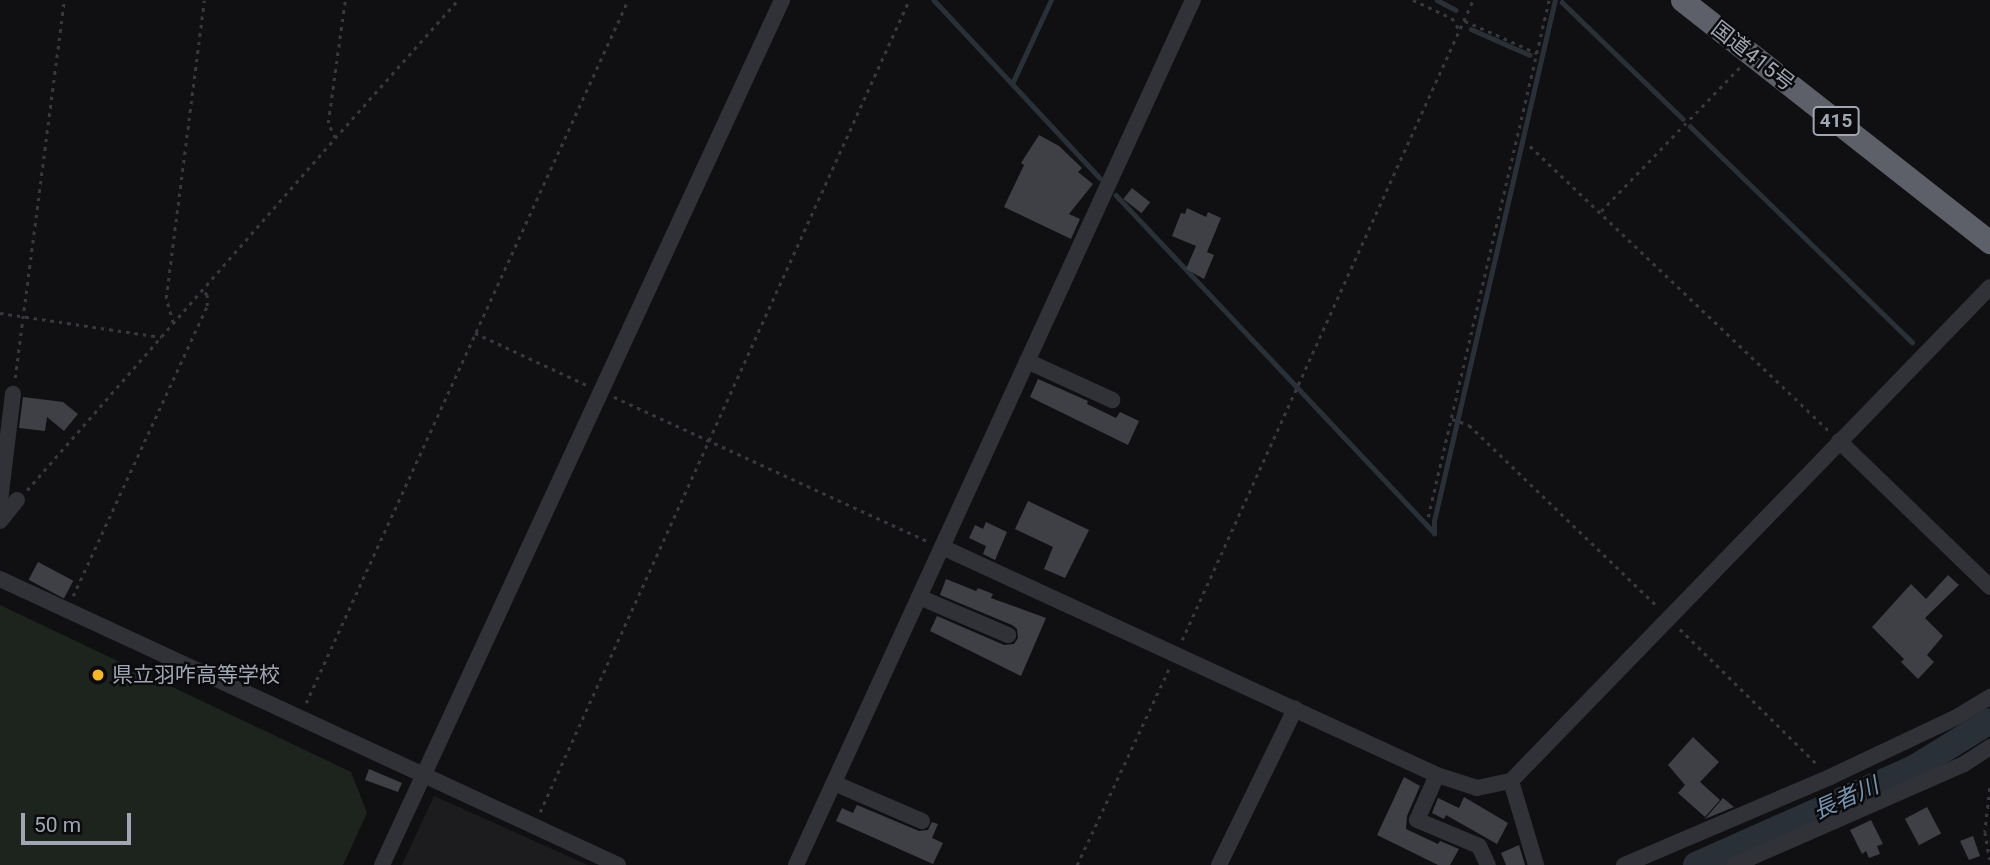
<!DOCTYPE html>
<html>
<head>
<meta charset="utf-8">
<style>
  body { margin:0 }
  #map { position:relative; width:1990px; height:865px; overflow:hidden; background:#101012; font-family:Roboto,"Noto Sans JP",sans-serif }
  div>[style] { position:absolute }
  .built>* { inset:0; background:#1c1c1f }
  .green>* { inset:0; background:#1d241e }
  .stream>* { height:4.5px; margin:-2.25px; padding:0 2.25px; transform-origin:2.25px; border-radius:2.25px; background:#293037 }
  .river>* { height:26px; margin:-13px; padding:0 13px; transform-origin:13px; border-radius:13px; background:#293037 }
  .building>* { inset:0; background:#3f4045; transform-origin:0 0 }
  .path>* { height:2.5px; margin-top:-1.25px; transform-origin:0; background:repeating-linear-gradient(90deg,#37393e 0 3.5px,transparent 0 8.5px) }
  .minor>* { height:16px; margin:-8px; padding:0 8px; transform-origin:8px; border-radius:8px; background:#313237 }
  .highway>* { height:23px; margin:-11.5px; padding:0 11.5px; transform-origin:11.5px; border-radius:11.5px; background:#5d6068 }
  .dots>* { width:19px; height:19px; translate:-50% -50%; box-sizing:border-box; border:4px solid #0b0b0d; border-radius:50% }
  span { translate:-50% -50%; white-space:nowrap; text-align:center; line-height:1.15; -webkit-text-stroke:5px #0b0b0d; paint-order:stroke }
  .shield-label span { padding:2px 5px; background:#0b0b0d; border:2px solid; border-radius:5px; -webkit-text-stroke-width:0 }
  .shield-label { font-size:19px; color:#a1a6b3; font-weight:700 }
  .street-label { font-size:21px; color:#a1a6b3 }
  .poi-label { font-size:21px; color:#a1a6b3 }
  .left { translate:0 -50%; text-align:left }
  .water-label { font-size:23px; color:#7693b0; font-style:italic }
  .scale { position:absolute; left:21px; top:813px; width:110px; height:32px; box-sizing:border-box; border:4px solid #a1a6b3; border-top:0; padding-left:9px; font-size:21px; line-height:24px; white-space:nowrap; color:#a1a6b3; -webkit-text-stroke:5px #0b0b0d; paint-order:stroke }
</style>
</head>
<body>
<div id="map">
  <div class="built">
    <i style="clip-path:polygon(434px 796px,588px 865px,402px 865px)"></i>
  </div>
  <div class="green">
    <i style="clip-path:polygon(0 605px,351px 772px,367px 813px,343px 865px,0 865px)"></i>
  </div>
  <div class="stream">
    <i style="left:934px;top:0;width:243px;rotate:47deg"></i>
    <i style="left:1437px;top:0;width:21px;rotate:28deg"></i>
    <i style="left:1562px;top:2px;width:168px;rotate:44deg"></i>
    <i style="left:1471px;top:29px;width:64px;rotate:23.8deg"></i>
    <i style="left:1012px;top:84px;width:93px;rotate:-65.1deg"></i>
    <i style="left:1690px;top:126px;width:310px;rotate:44.2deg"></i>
    <i style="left:1116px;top:195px;width:461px;rotate:46.7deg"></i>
    <i style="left:1434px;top:534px;width:13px;rotate:-90deg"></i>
    <i style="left:1434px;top:521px;width:535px;rotate:-76.93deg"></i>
  </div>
  <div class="river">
    <i style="left:1696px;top:865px;width:239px;rotate:-24deg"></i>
    <i style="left:1914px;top:768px;width:89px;rotate:-31.7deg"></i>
  </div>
  <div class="building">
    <i style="clip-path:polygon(1039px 135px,1059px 146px,1082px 168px,1078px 172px,1093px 184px,1069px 214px,1080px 219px,1071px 239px,1004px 207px,1024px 165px,1021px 163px)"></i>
    <i style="left:1132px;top:188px;width:23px;height:14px;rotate:38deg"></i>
    <i style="clip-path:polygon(1187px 208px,1206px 217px,1208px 212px,1221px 218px,1207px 252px,1214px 255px,1204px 279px,1186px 269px,1196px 246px,1172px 236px,1181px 213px,1185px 214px)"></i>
    <i style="clip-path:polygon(1038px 379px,1088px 401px,1087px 404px,1116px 418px,1120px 412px,1139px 421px,1128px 445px,1030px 397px)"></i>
    <i style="clip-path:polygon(23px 397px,63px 402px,78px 414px,64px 431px,47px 417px,45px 431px,19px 428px)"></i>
    <i style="clip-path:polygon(1028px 501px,1089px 530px,1065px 578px,1044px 569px,1053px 547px,1015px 529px)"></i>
    <i style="clip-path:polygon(986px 522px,1007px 532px,995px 560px,983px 554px,986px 546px,969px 538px,975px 525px,983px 529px)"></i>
    <i style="left:38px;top:562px;width:40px;height:20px;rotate:28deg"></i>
    <i style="clip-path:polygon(1948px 575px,1959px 585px,1925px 618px,1943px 636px,1927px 655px,1934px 662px,1918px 679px,1901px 662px,1904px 659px,1872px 627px,1911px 584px,1926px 599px)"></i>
    <i style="clip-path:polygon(946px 579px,976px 591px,978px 588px,993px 594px,991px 598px,1046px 618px,1021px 676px,930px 631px,937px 616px,1004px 645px,1014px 644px,1018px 638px,1017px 629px,1012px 625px,940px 595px)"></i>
    <i style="clip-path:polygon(1693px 737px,1719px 762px,1700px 782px,1720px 800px,1705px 817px,1678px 793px,1685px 785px,1668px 765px)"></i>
    <i style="clip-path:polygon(369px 769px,402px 783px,398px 792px,365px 780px)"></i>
    <i style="clip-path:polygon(1404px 777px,1420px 786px,1407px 816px,1406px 829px,1438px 844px,1440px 841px,1459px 849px,1450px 865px,1438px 865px,1377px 835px)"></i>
    <i style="clip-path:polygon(1464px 797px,1508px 823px,1497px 844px,1446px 815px,1444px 819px,1432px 813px,1438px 798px,1459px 808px)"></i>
    <i style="clip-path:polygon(1723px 798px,1734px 807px,1705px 819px)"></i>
    <i style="clip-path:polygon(857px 805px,919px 831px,928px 830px,932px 822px,938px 824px,932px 838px,943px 843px,933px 864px,836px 821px,842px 808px,853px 813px)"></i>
    <i style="left:1927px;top:807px;width:30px;height:25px;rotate:62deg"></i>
    <i style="clip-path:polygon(1871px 820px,1883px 844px,1877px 846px,1880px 854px,1869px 858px,1866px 851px,1862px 854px,1850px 830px)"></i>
    <i style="clip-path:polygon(1973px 836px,1980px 856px,1969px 860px,1960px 841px)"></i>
    <i style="clip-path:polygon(1519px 845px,1525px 865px,1506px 865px,1501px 853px)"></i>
  </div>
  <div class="path">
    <i style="left:1413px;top:0;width:43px;rotate:24.8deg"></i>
    <i style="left:1452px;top:18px;width:13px;rotate:58deg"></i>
    <i style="left:1465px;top:21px;width:79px;rotate:24deg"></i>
    <i style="left:335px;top:138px;width:185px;rotate:-48.3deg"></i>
    <i style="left:1530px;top:146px;width:413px;rotate:43.6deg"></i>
    <i style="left:1601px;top:211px;width:200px;rotate:-46deg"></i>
    <i style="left:0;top:313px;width:163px;rotate:8.5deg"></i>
    <i style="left:173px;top:323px;width:26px;rotate:-106deg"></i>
    <i style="left:166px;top:298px;width:300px;rotate:-82.7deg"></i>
    <i style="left:475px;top:333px;width:126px;rotate:24.9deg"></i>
    <i style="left:15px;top:378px;width:381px;rotate:-82.6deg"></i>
    <i style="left:614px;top:397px;width:347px;rotate:24.7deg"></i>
    <i style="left:1452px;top:419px;width:18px;rotate:19deg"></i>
    <i style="left:1469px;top:425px;width:262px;rotate:43.9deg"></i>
    <i style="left:27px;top:490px;width:468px;rotate:-48.8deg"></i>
    <i style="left:335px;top:138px;width:17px;rotate:-115deg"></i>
    <i style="left:328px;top:123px;width:124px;rotate:-82.1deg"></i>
    <i style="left:1428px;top:517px;width:531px;rotate:-76.83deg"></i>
    <i style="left:73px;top:596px;width:319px;rotate:-65.2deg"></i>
    <i style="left:207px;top:306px;width:11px;rotate:-90deg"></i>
    <i style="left:207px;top:295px;width:8px;rotate:-135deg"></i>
    <i style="left:1680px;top:629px;width:192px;rotate:44.6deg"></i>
    <i style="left:1182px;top:640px;width:703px;rotate:-65.55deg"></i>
    <i style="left:306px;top:703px;width:773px;rotate:-65.39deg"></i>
    <i style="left:1990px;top:788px;width:44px;rotate:96.5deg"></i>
    <i style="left:1985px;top:832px;width:28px;rotate:80deg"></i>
    <i style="left:540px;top:812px;width:892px;rotate:-65.56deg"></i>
    <i style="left:1077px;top:865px;width:217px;rotate:-64.9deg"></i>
  </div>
  <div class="minor">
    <i style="left:1027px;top:361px;width:94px;rotate:24.6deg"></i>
    <i style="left:1839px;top:441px;width:210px;rotate:44deg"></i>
    <i style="left:0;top:501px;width:108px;rotate:-83.1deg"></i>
    <i style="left:0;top:521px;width:27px;rotate:-51deg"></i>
    <i style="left:942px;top:547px;width:545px;rotate:24.73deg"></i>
    <i style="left:1437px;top:775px;width:42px;rotate:18deg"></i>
    <i style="left:1477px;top:788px;width:35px;rotate:-12deg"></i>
    <i style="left:1511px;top:781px;width:688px;rotate:-45.88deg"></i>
    <i style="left:0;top:579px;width:681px;rotate:24.83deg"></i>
    <i style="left:919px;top:597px;width:97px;rotate:23.1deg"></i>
    <i style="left:1437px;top:775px;width:49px;rotate:114deg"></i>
    <i style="left:1417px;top:820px;width:67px;rotate:22.8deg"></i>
    <i style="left:1479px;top:846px;width:21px;rotate:65deg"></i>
    <i style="left:1511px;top:781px;width:88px;rotate:73.4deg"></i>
    <i style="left:834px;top:783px;width:96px;rotate:23.4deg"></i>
    <i style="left:382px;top:865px;width:953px;rotate:-65.18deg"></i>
    <i style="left:796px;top:865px;width:952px;rotate:-65.35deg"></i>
    <i style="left:1219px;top:865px;width:174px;rotate:-64deg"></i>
    <i style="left:1624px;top:865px;width:224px;rotate:-23.1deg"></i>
    <i style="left:1830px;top:777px;width:138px;rotate:-25.3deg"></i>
    <i style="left:1955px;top:718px;width:41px;rotate:-31deg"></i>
    <i style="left:1734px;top:865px;width:251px;rotate:-23.7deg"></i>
    <i style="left:1964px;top:764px;width:31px;rotate:-33deg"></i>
  </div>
  <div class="highway">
    <i style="left:1682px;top:0;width:392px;rotate:38.2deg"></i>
  </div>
  <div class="dots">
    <i style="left:98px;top:675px;background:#f7b723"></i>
  </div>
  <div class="shield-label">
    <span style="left:1836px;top:121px">415</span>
  </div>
  <div class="street-label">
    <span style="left:1753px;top:56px;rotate:38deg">国道415号</span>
  </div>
  <div class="poi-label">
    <span class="left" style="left:112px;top:675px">県立羽咋高等学校</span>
  </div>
  <div class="water-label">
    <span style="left:1846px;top:799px;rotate:-24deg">長者川</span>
  </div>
  <div class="scale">50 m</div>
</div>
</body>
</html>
